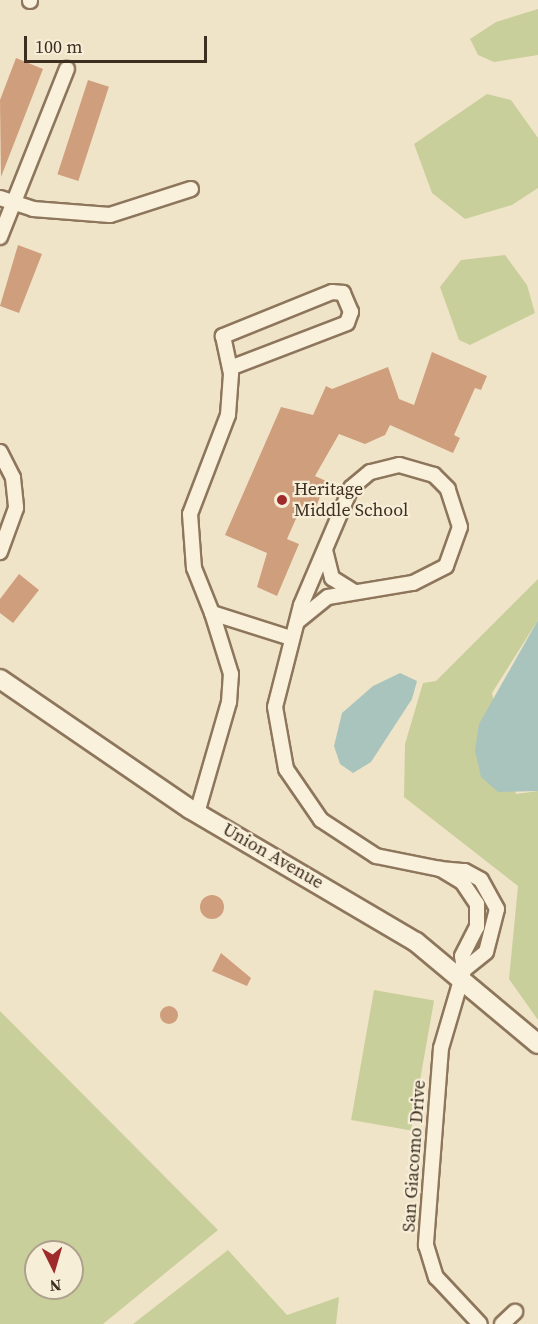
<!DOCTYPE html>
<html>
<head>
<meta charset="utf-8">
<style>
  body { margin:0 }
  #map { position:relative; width:538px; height:1324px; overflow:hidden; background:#f0e4c8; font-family:"Source Serif 4",serif }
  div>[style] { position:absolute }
  .green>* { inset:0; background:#c9cf9b; transform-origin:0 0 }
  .water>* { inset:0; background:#a9c4bc }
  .building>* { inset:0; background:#cf9f7d; transform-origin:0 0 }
  .round { border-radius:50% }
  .roads { filter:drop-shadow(2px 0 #8d765c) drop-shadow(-2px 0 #8d765c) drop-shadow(0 2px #8d765c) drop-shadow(0 -2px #8d765c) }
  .minor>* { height:14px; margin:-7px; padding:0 7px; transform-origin:7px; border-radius:7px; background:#faf1dc }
  .tertiary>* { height:18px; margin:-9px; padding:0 9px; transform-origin:9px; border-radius:9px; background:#faf1dc }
  .dots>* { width:16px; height:16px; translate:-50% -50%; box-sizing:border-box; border:3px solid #f7eed8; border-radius:50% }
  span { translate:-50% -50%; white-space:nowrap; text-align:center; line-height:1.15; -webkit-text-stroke:4.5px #f7eed8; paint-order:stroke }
  .poi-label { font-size:18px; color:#3d2e20 }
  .left { translate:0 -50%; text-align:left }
  .street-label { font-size:18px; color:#3d2e20 }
  .north { position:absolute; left:24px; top:1240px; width:60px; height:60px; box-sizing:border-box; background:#f7eed8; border:2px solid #ada18e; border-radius:50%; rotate:175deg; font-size:16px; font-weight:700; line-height:24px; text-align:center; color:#3d2e20 }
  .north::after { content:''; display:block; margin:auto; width:21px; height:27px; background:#9e2a2b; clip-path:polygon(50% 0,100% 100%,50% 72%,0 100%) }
  .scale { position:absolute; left:24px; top:36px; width:183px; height:27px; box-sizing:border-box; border:3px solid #3d2e20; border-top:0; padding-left:8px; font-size:18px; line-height:21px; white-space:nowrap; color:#3d2e20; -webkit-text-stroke:4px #f7eed8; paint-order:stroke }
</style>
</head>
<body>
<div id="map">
  <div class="green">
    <i style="clip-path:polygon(538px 9px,538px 55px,494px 62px,478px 55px,470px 39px,496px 22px)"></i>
    <i style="clip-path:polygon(487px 94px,511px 100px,538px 138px,538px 188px,512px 205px,465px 219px,432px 193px,414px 144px)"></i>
    <i style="clip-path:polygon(505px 255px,527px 285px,535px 313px,470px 345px,459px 340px,440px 287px,461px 260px)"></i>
    <i style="clip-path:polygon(538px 579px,538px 620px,492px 693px,516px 794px,538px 791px,538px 1020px,509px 979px,518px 886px,404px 797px,405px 744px,423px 683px,436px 681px)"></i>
    <i style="left:374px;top:990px;width:61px;height:132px;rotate:10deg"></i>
    <i style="clip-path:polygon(evenodd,0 1011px,218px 1230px,103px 1324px,0 1324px,0 1011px,36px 1252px,72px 1252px,72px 1288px,36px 1288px,36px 1252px)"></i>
    <i style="clip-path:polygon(228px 1250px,287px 1315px,339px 1297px,336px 1324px,133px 1324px)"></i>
  </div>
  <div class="water">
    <i style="clip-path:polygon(538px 620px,538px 791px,498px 792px,481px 777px,475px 750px,479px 724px)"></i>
    <i style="clip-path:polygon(400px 673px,417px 681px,412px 699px,371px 762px,353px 773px,340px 764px,334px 746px,342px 713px,373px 686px)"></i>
  </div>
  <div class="building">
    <i style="clip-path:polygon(16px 58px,43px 69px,1px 177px,0 100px)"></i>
    <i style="left:88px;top:80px;width:22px;height:99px;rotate:18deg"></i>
    <i style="clip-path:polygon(18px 245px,42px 254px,19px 313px,0 306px)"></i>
    <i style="clip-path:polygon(432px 352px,487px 376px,481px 390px,475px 388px,454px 435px,460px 438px,453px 453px,390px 425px,385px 435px,365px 444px,339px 434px,315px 476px,326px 481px,315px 510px,310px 516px,299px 512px,287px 539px,299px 544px,277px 596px,257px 587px,267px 553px,225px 535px,281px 407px,313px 415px,326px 386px,332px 389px,388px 367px,399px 399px,414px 405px)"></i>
    <i style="clip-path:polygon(19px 574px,39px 590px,13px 623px,0 613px,0 599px)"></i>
    <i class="round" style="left:200px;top:895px;width:24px;height:24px"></i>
    <i style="clip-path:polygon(221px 953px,251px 978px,247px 986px,212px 971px)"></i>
    <i class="round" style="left:160px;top:1006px;width:18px;height:18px"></i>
  </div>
  <div class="roads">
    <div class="minor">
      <i style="left:30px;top:1px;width:1px;rotate:-90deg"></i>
      <i style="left:0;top:198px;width:35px;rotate:18deg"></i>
      <i style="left:33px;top:209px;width:77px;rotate:4.5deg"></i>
      <i style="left:110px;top:215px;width:85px;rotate:-17.8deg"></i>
      <i style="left:0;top:237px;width:181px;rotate:-68.3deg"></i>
      <i style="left:230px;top:368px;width:125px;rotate:-21deg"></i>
      <i style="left:347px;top:323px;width:12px;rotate:-70deg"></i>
      <i style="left:351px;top:312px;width:21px;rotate:-113deg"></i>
      <i style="left:343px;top:293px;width:11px;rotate:-175deg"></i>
      <i style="left:332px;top:292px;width:118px;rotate:158deg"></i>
      <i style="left:223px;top:336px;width:39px;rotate:78deg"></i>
      <i style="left:231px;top:374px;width:41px;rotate:94.2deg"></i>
      <i style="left:228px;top:415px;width:106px;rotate:111deg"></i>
      <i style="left:190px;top:514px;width:54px;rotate:85.8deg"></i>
      <i style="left:194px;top:568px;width:48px;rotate:68.2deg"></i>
      <i style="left:212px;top:613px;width:83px;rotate:17.6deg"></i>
      <i style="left:0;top:452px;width:29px;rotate:63deg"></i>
      <i style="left:13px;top:478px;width:30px;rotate:84deg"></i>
      <i style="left:16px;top:508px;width:47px;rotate:110deg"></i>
      <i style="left:325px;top:550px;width:29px;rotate:76deg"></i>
      <i style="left:332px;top:578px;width:25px;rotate:32deg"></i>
      <i style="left:298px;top:621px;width:38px;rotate:-39deg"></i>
      <i style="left:328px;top:597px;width:86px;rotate:-9.4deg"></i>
      <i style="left:413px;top:583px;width:37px;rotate:-27deg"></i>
      <i style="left:446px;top:566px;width:41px;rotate:-70.3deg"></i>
      <i style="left:460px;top:527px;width:40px;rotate:-108deg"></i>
      <i style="left:448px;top:489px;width:20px;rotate:-135deg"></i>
      <i style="left:434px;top:475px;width:36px;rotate:-164deg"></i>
      <i style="left:399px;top:465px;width:30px;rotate:166deg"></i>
      <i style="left:370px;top:472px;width:25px;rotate:140deg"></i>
      <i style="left:351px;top:488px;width:127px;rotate:113.1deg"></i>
      <i style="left:301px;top:605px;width:105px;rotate:104.3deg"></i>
      <i style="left:275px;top:707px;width:63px;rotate:79.9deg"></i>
      <i style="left:286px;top:769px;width:62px;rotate:55.5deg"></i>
      <i style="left:321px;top:820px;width:66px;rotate:33.2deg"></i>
      <i style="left:376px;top:856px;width:65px;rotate:11.5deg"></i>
      <i style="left:197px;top:813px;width:116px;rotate:-73.9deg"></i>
      <i style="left:229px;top:702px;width:28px;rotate:-86deg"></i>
      <i style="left:231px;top:674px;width:64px;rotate:-107.3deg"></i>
      <i style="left:440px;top:869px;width:25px;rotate:5deg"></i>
      <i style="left:465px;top:871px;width:18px;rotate:29deg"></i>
      <i style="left:481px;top:880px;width:33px;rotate:61deg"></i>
      <i style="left:497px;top:909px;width:44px;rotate:104.3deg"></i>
      <i style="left:486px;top:952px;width:28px;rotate:141deg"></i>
      <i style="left:464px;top:970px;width:14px;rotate:-98deg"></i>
      <i style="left:462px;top:956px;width:33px;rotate:-63deg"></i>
      <i style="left:477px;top:927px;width:23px;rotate:-90deg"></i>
      <i style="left:477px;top:904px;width:27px;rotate:-124deg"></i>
      <i style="left:462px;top:882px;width:26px;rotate:-149deg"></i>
      <i style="left:464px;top:970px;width:81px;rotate:106.4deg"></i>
      <i style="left:441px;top:1048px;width:198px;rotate:94.4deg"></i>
      <i style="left:426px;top:1245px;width:34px;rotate:73deg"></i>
      <i style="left:436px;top:1277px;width:64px;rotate:46.9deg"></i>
      <i style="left:502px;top:1324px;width:18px;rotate:-43deg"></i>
    </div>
    <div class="tertiary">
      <i style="left:0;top:679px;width:230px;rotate:34.4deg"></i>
      <i style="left:190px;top:809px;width:262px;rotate:30.5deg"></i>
      <i style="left:416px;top:942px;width:159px;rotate:39.9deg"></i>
    </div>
  </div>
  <div class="dots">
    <i style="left:282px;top:500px;background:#9e2a2b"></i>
  </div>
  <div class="poi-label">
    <span class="left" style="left:294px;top:500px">Heritage<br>Middle School</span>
  </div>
  <div class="street-label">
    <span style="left:273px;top:856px;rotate:30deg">Union Avenue</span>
    <span style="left:414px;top:1156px;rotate:-86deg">San Giacomo Drive</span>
  </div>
  <div class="north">N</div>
  <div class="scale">100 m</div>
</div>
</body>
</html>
